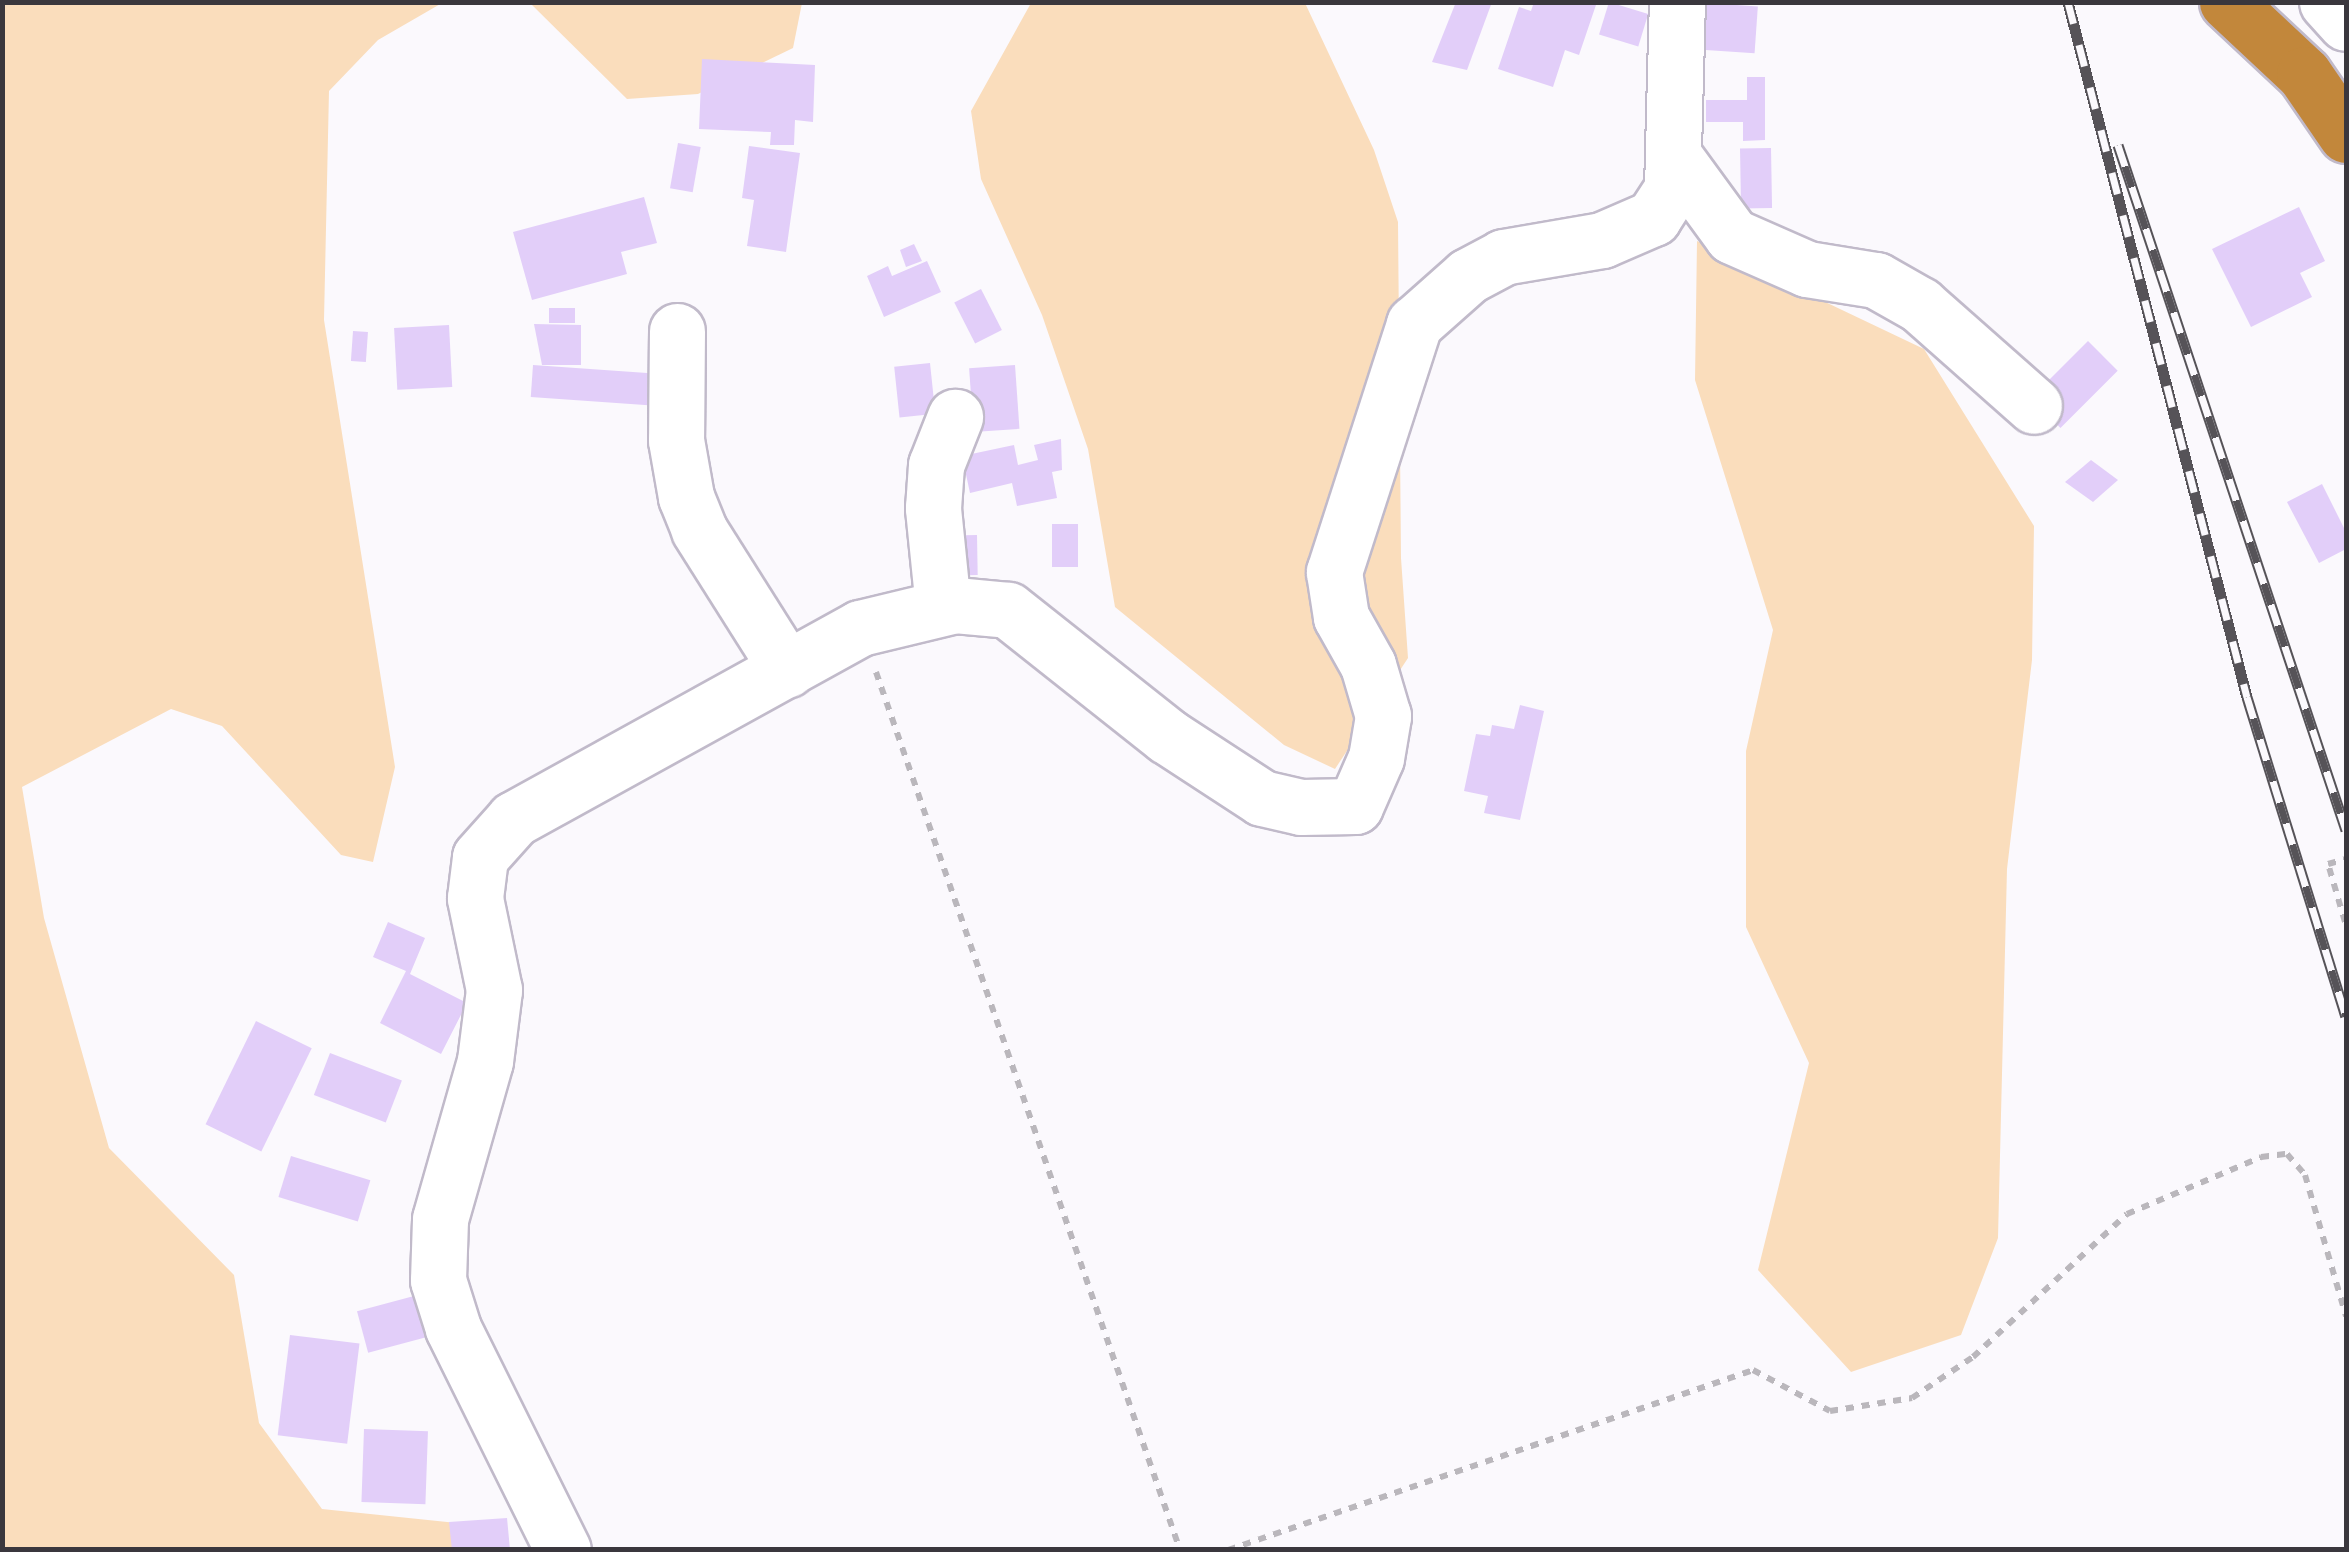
<!DOCTYPE html>
<html>
<head>
<meta charset="utf-8">
<style>
  body { margin:0 }
  #map { position:relative; width:2349px; height:1552px; overflow:hidden; background:#fbf9fd; font-family:"Varela Round",sans-serif }
  div>[style] { position:absolute }
  .green>* { inset:0; background:#faddbc }
  .building>* { inset:0; background:#e2cef9; transform-origin:0 0 }
  .path>* { height:6px; margin-top:-3px; transform-origin:0; background:repeating-linear-gradient(90deg,#bab7bc 0 8px,transparent 0 16px) }
  .roads { filter:drop-shadow(2px 0 #c1baca) drop-shadow(-2px 0 #c1baca) drop-shadow(0 2px #c1baca) drop-shadow(0 -2px #c1baca) }
  .minor>* { height:55px; margin:-27.5px; padding:0 27.5px; transform-origin:27.5px; border-radius:27.5px; background:#fff }
  .highway>* { height:55px; margin:-27.5px; padding:0 27.5px; transform-origin:27.5px; border-radius:27.5px; background:#c2873b }
  .rail>* { height:11px; margin-top:-5.5px; transform-origin:0; background:repeating-linear-gradient(90deg,#fbf9fd 0 22px,#565358 0 44px); box-sizing:border-box; border-block:2px solid #565358 }
  span { translate:-50% -50%; white-space:nowrap; text-align:center; line-height:1.15; -webkit-text-stroke:9px #fbf9fd; paint-order:stroke }
  .frame { position:absolute; inset:0; border:5px solid #3a373d; pointer-events:none }
</style>
</head>
<body>
<div id="map">
  <div class="green">
    <i style="clip-path:polygon(3px 3px,442px 3px,378px 40px,329px 91px,324px 320px,395px 767px,373px 862px,341px 855px,222px 726px,171px 709px,22px 787px,44px 918px,109px 1148px,234px 1275px,259px 1423px,322px 1509px,476px 1525px,510px 1549px,3px 1550px)"></i>
    <i style="clip-path:polygon(530px 3px,802px 3px,793px 48px,698px 94px,627px 99px)"></i>
    <i style="clip-path:polygon(1031px 3px,1305px 3px,1374px 150px,1398px 222px,1401px 558px,1408px 658px,1335px 769px,1284px 745px,1115px 607px,1088px 449px,1042px 315px,981px 179px,971px 111px)"></i>
    <i style="clip-path:polygon(1697px 241px,1924px 349px,2034px 526px,2032px 660px,2007px 869px,1998px 1238px,1961px 1335px,1851px 1372px,1758px 1270px,1809px 1063px,1746px 927px,1746px 751px,1773px 630px,1695px 380px)"></i>
  </div>
  <div class="building">
    <i style="clip-path:polygon(1456px 2px,1492px 2px,1467px 70px,1432px 62px)"></i>
    <i style="clip-path:polygon(1534px 2px,1597px 2px,1579px 55px,1565px 50px,1553px 87px,1498px 69px,1519px 7px,1531px 11px)"></i>
    <i style="left:1609px;top:2px;width:41px;height:34px;rotate:17deg"></i>
    <i style="left:1694px;top:2px;width:64px;height:47px;rotate:4deg"></i>
    <i style="clip-path:polygon(702px 59px,815px 65px,813px 122px,795px 120px,794px 145px,770px 145px,771px 132px,699px 129px)"></i>
    <i style="clip-path:polygon(1747px 77px,1765px 77px,1765px 140px,1743px 141px,1743px 122px,1706px 122px,1706px 100px,1747px 100px)"></i>
    <i style="left:678px;top:143px;width:23px;height:46px;rotate:10deg"></i>
    <i style="clip-path:polygon(749px 146px,800px 153px,786px 252px,747px 246px,754px 200px,742px 198px)"></i>
    <i style="left:1771px;top:148px;width:60px;height:31px;rotate:89deg"></i>
    <i style="clip-path:polygon(644px 197px,657px 243px,621px 252px,627px 274px,532px 300px,513px 232px)"></i>
    <i style="clip-path:polygon(2299px 207px,2325px 261px,2300px 273px,2312px 297px,2251px 327px,2212px 249px)"></i>
    <i style="clip-path:polygon(914px 244px,922px 261px,906px 267px,900px 250px)"></i>
    <i style="clip-path:polygon(927px 261px,941px 292px,884px 317px,867px 276px,888px 266px,892px 276px)"></i>
    <i style="left:981px;top:289px;width:46px;height:30px;rotate:63deg"></i>
    <i style="left:549px;top:308px;width:26px;height:15px"></i>
    <i style="clip-path:polygon(534px 324px,581px 325px,581px 365px,542px 365px)"></i>
    <i style="left:449px;top:325px;width:62px;height:55px;rotate:87deg"></i>
    <i style="left:353px;top:331px;width:15px;height:30px;rotate:4deg"></i>
    <i style="left:2088px;top:341px;width:42px;height:81px;rotate:45deg"></i>
    <i style="left:930px;top:363px;width:51px;height:36px;rotate:84deg"></i>
    <i style="left:533px;top:365px;width:118px;height:32px;rotate:4deg"></i>
    <i style="left:1015px;top:365px;width:64px;height:46px;rotate:86deg"></i>
    <i style="clip-path:polygon(1061px 439px,1062px 470px,1052px 472px,1057px 498px,1017px 506px,1012px 483px,970px 493px,962px 456px,1014px 445px,1018px 465px,1038px 460px,1034px 445px)"></i>
    <i style="clip-path:polygon(2091px 460px,2118px 480px,2093px 502px,2065px 482px)"></i>
    <i style="clip-path:polygon(2322px 484px,2346px 532px,2346px 549px,2319px 563px,2287px 502px)"></i>
    <i style="left:1052px;top:524px;width:26px;height:43px"></i>
    <i style="left:977px;top:535px;width:40px;height:26px;rotate:89deg"></i>
    <i style="clip-path:polygon(1520px 705px,1544px 711px,1520px 820px,1484px 813px,1488px 796px,1464px 791px,1476px 734px,1490px 736px,1492px 725px,1514px 729px)"></i>
    <i style="clip-path:polygon(388px 922px,425px 938px,410px 974px,467px 1003px,441px 1054px,380px 1023px,406px 971px,373px 957px)"></i>
    <i style="left:256px;top:1021px;width:62px;height:115px;rotate:26deg"></i>
    <i style="left:330px;top:1053px;width:77px;height:45px;rotate:21deg"></i>
    <i style="left:291px;top:1156px;width:83px;height:43px;rotate:17deg"></i>
    <i style="left:414px;top:1296px;width:43px;height:59px;rotate:75deg"></i>
    <i style="left:290px;top:1335px;width:70px;height:101px;rotate:7deg"></i>
    <i style="left:364px;top:1429px;width:64px;height:73px;rotate:2deg"></i>
    <i style="clip-path:polygon(507px 1518px,510px 1550px,452px 1550px,449px 1522px)"></i>
  </div>
  <div class="path">
    <i style="left:876px;top:672px;width:929px;rotate:70.9deg"></i>
    <i style="left:2345px;top:922px;width:60px;rotate:-106.3deg"></i>
    <i style="left:2328px;top:864px;width:19px;rotate:-16deg"></i>
    <i style="left:1228px;top:1550px;width:555px;rotate:-18.92deg"></i>
    <i style="left:1753px;top:1370px;width:87px;rotate:28deg"></i>
    <i style="left:1830px;top:1411px;width:83px;rotate:-9deg"></i>
    <i style="left:1912px;top:1398px;width:73px;rotate:-33.9deg"></i>
    <i style="left:1973px;top:1357px;width:210px;rotate:-42.9deg"></i>
    <i style="left:2127px;top:1214px;width:146px;rotate:-23deg"></i>
    <i style="left:2261px;top:1157px;width:26px;rotate:-7deg"></i>
    <i style="left:2287px;top:1154px;width:28px;rotate:49deg"></i>
    <i style="left:2305px;top:1175px;width:147px;rotate:73.8deg"></i>
  </div>
  <div class="roads">
    <div class="minor">
      <i style="left:2327px;top:2px;width:28px;rotate:48deg"></i>
      <i style="left:1673px;top:155px;width:100px;rotate:53.9deg"></i>
      <i style="left:1732px;top:236px;width:82px;rotate:23.7deg"></i>
      <i style="left:1807px;top:269px;width:70px;rotate:9.1deg"></i>
      <i style="left:1876px;top:280px;width:51px;rotate:29.6deg"></i>
      <i style="left:1920px;top:305px;width:152px;rotate:41.5deg"></i>
      <i style="left:677px;top:331px;width:109px;rotate:90.5deg"></i>
      <i style="left:676px;top:440px;width:58px;rotate:80deg"></i>
      <i style="left:686px;top:497px;width:35px;rotate:68deg"></i>
      <i style="left:699px;top:530px;width:165px;rotate:57.7deg"></i>
      <i style="left:943px;top:607px;width:100px;rotate:-95.8deg"></i>
      <i style="left:933px;top:508px;width:43px;rotate:-86deg"></i>
      <i style="left:936px;top:465px;width:52px;rotate:-68.4deg"></i>
      <i style="left:563px;top:1550px;width:248px;rotate:-116.4deg"></i>
      <i style="left:453px;top:1328px;width:50px;rotate:-107.4deg"></i>
      <i style="left:438px;top:1280px;width:61px;rotate:-88.1deg"></i>
      <i style="left:440px;top:1219px;width:164px;rotate:-74.1deg"></i>
      <i style="left:485px;top:1061px;width:72px;rotate:-82.8deg"></i>
      <i style="left:494px;top:990px;width:94px;rotate:-101.7deg"></i>
      <i style="left:475px;top:898px;width:41px;rotate:-83deg"></i>
      <i style="left:480px;top:857px;width:51px;rotate:-48.2deg"></i>
      <i style="left:514px;top:819px;width:395px;rotate:-28.9deg"></i>
      <i style="left:860px;top:628px;width:98px;rotate:-13.6deg"></i>
      <i style="left:955px;top:605px;width:53px;rotate:5.4deg"></i>
      <i style="left:1008px;top:610px;width:203px;rotate:38.4deg"></i>
      <i style="left:1167px;top:736px;width:113px;rotate:33.1deg"></i>
      <i style="left:1262px;top:798px;width:40px;rotate:13deg"></i>
      <i style="left:1301px;top:807px;width:54px;rotate:-1.1deg"></i>
      <i style="left:1355px;top:806px;width:52px;rotate:-66.4deg"></i>
      <i style="left:1376px;top:758px;width:43px;rotate:-80.5deg"></i>
      <i style="left:1383px;top:716px;width:53px;rotate:-106.4deg"></i>
      <i style="left:1368px;top:665px;width:55px;rotate:-119.4deg"></i>
      <i style="left:1341px;top:617px;width:46px;rotate:-98.8deg"></i>
      <i style="left:1334px;top:572px;width:261px;rotate:-72.1deg"></i>
      <i style="left:1414px;top:324px;width:72px;rotate:-41.6deg"></i>
      <i style="left:1468px;top:276px;width:40px;rotate:-28deg"></i>
      <i style="left:1503px;top:257px;width:100px;rotate:-9.7deg"></i>
      <i style="left:1602px;top:240px;width:56px;rotate:-23.3deg"></i>
      <i style="left:1653px;top:218px;width:35px;rotate:-57deg"></i>
      <i style="left:1672px;top:189px;width:187px;rotate:-88.5deg"></i>
    </div>
    <div class="highway">
      <i style="left:2227px;top:2px;width:105px;rotate:43.1deg"></i>
      <i style="left:2304px;top:74px;width:74px;rotate:55.5deg"></i>
    </div>
  </div>
  <div class="rail">
    <i style="left:2068px;top:2px;width:718px;rotate:75.56deg"></i>
    <i style="left:2247px;top:697px;width:334px;rotate:72.8deg"></i>
    <i style="left:2118px;top:145px;width:722px;rotate:71.59deg"></i>
  </div>
  <div class="frame"></div>
</div>
</body>
</html>
